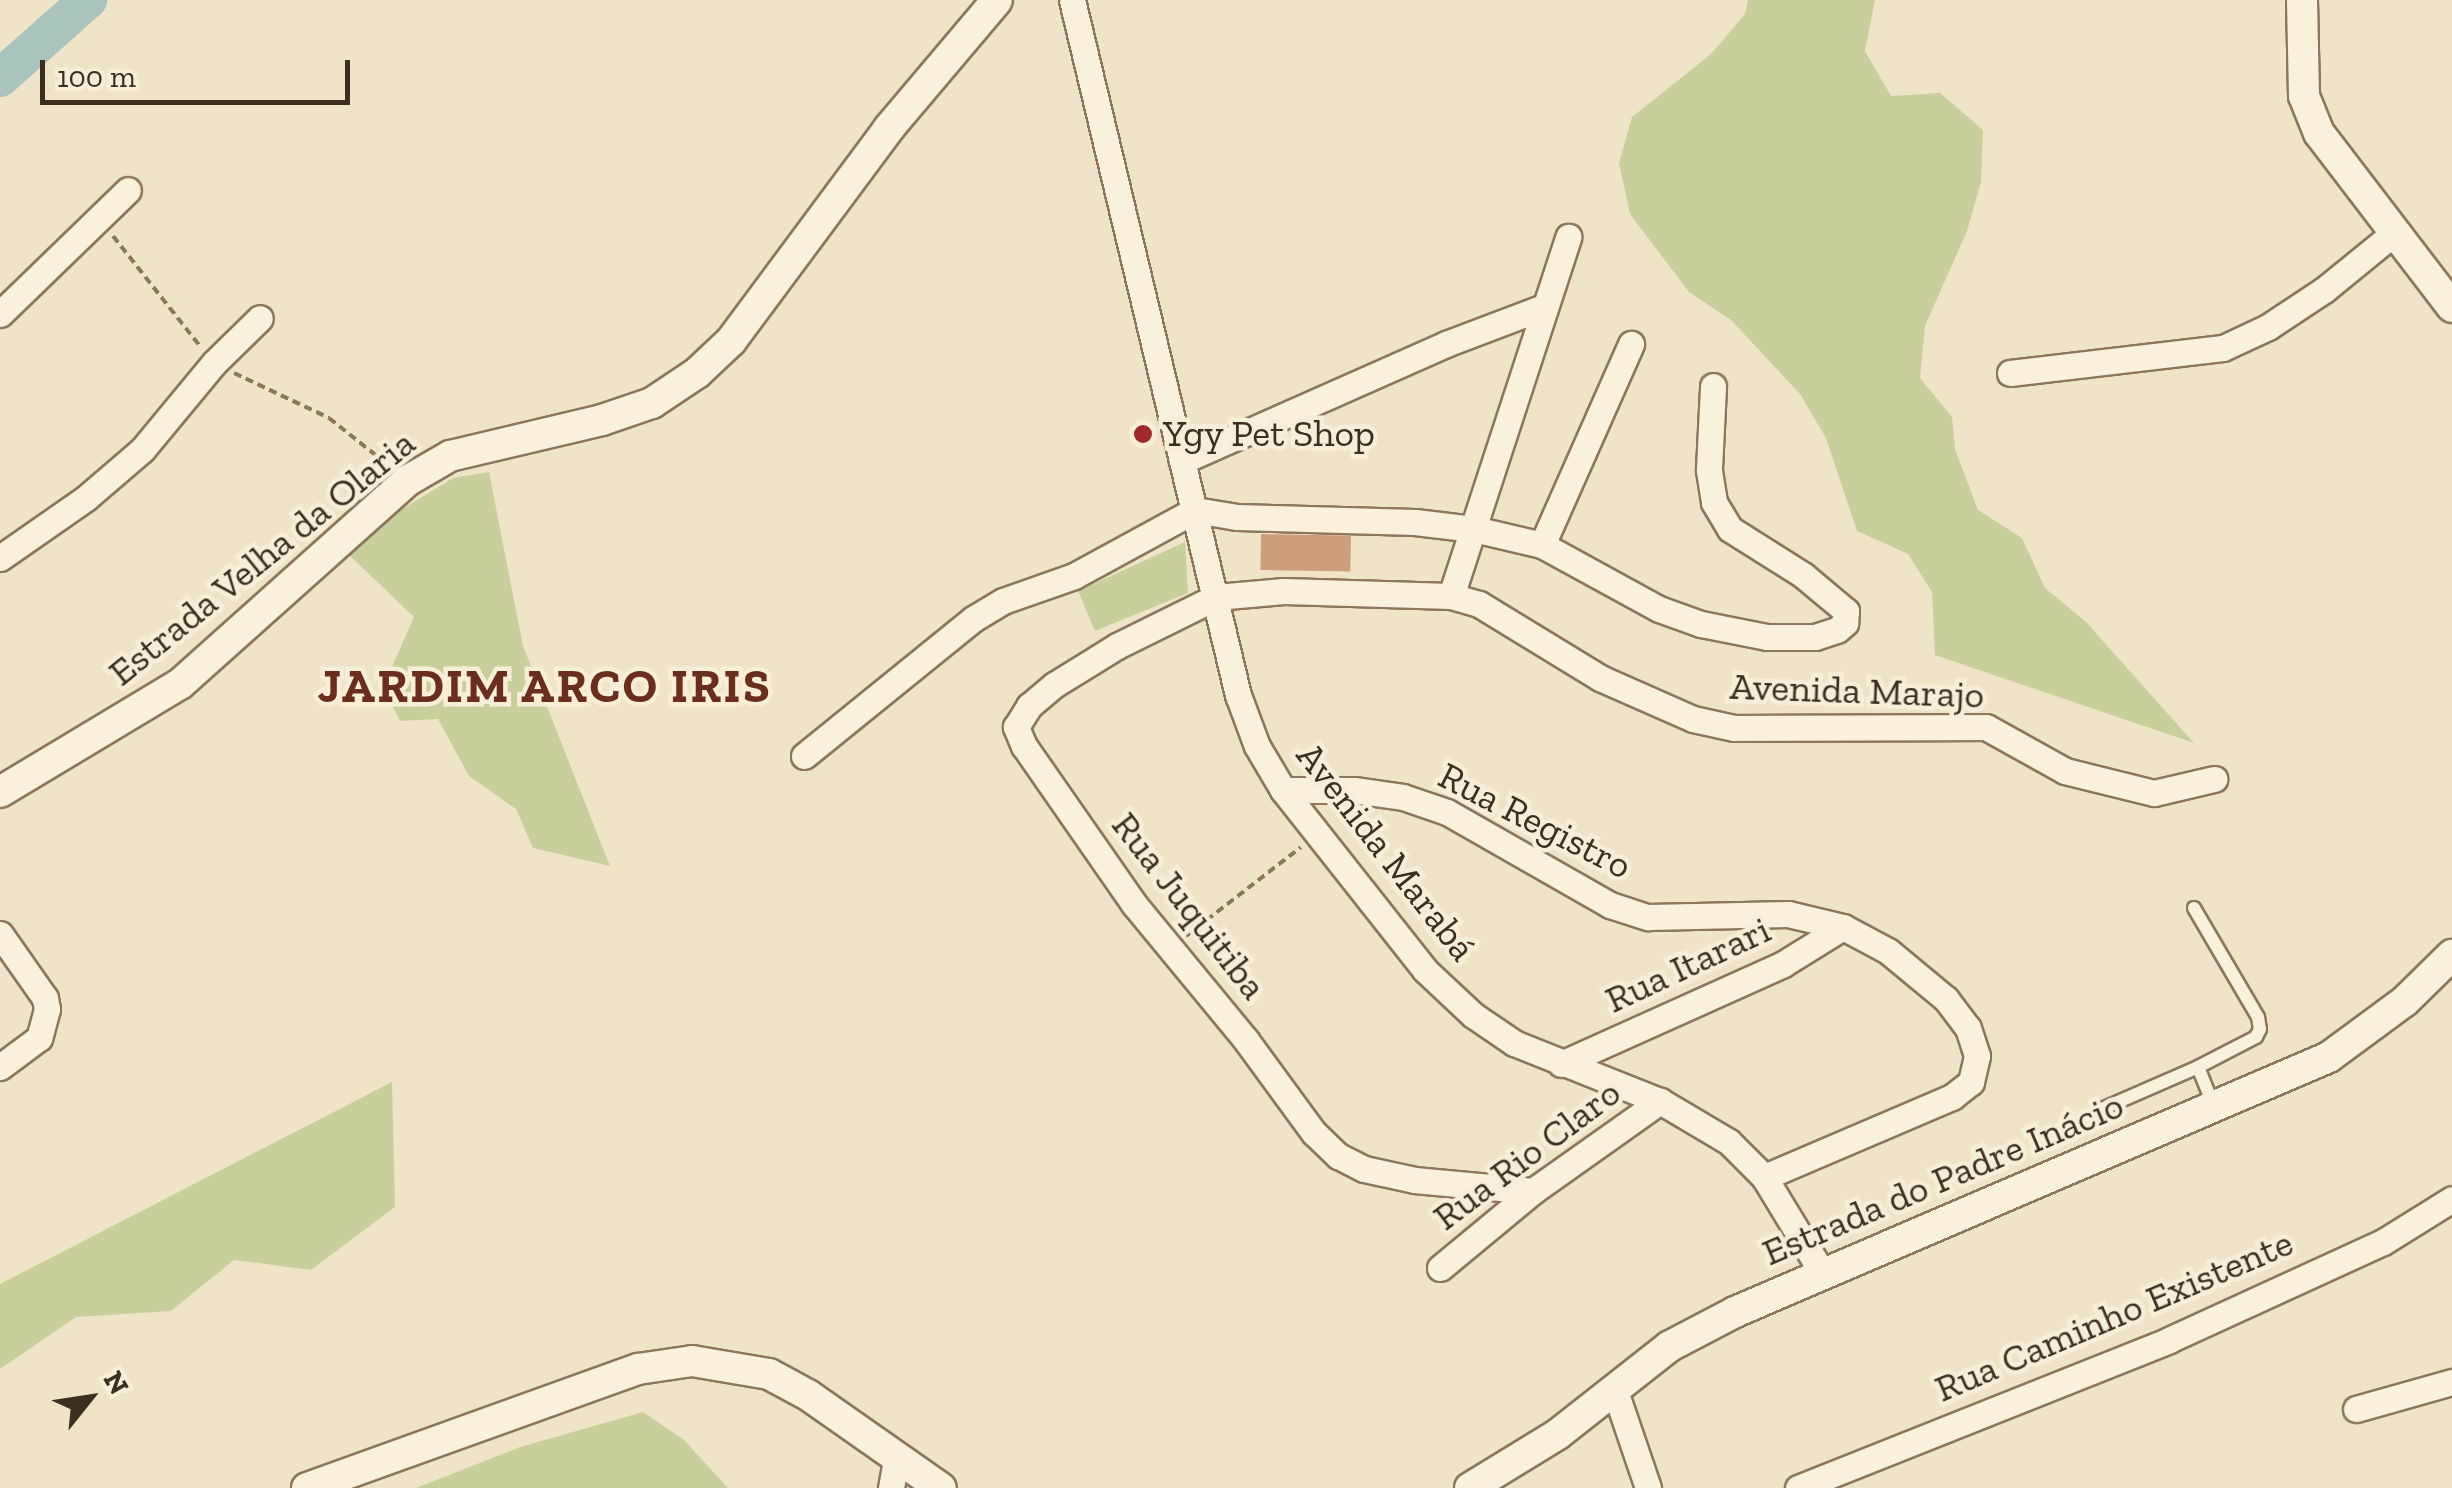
<!DOCTYPE html>
<html>
<head>
<meta charset="utf-8">
<style>
  body { margin:0 }
  #map { position:relative; width:2452px; height:1488px; overflow:hidden; background:#f0e4c8; font-family:"Zilla Slab",serif }
  div>[style] { position:absolute }
  .green>* { inset:0; background:#c9cf9b }
  .river>* { height:38px; margin:-19px; padding:0 19px; transform-origin:19px; border-radius:19px; background:#a9c4bc }
  .building>* { inset:0; background:#cf9f7d; transform-origin:0 0 }
  .path>* { height:4px; margin-top:-2px; transform-origin:0; background:repeating-linear-gradient(90deg,#8d765c 0 8px,transparent 0 13px) }
  .roads { filter:drop-shadow(2px 0 #8d765c) drop-shadow(-2px 0 #8d765c) drop-shadow(0 2px #8d765c) drop-shadow(0 -2px #8d765c) }
  .service>* { height:12px; margin:-6px; padding:0 6px; transform-origin:6px; border-radius:6px; background:#faf1dc }
  .minor>* { height:25px; margin:-12.5px; padding:0 12.5px; transform-origin:12.5px; border-radius:12.5px; background:#faf1dc }
  .tertiary>* { height:30px; margin:-15px; padding:0 15px; transform-origin:15px; border-radius:15px; background:#faf1dc }
  .dots>* { width:28px; height:28px; translate:-50% -50%; box-sizing:border-box; border:5px solid #f7eed8; border-radius:50% }
  span { translate:-50% -50%; white-space:nowrap; text-align:center; line-height:1.15; -webkit-text-stroke:9px #f7eed8; paint-order:stroke }
  .poi-label { font-size:38px; color:#3d2e20 }
  .left { translate:0 -50%; text-align:left }
  .street-label { font-size:38px; color:#3d2e20 }
  .district-label { font-size:48px; color:#6b2e1e; font-weight:700; letter-spacing:2.5px }
  .north { position:absolute; left:40px; top:1348px; width:100px; height:100px; -webkit-text-stroke:8px #f7eed8; paint-order:stroke; rotate:60deg; font-size:28px; font-weight:700; line-height:40px; text-align:center; color:#3d2e20 }
  .north::after { content:''; display:block; margin:auto; width:35px; height:45px; background:#3d2e20; clip-path:polygon(50% 0,100% 100%,50% 72%,0 100%) }
  .scale { position:absolute; left:40px; top:60px; width:310px; height:45px; box-sizing:border-box; border:5px solid #3d2e20; border-top:0; padding-left:12px; font-size:30px; line-height:35px; white-space:nowrap; color:#3d2e20; -webkit-text-stroke:8px #f7eed8; paint-order:stroke }
</style>
</head>
<body>
<div id="map">
  <div class="green">
    <i style="clip-path:polygon(1748px 0,1875px 0,1865px 51px,1891px 96px,1940px 93px,1983px 130px,1981px 182px,1967px 231px,1925px 326px,1920px 378px,1952px 417px,1955px 449px,1978px 510px,2022px 538px,2045px 588px,2086px 622px,2194px 743px,1935px 655px,1932px 592px,1908px 554px,1857px 531px,1826px 438px,1800px 394px,1731px 320px,1689px 292px,1630px 214px,1619px 163px,1632px 117px,1711px 54px,1745px 14px)"></i>
    <i style="clip-path:polygon(489px 472px,523px 646px,610px 866px,533px 848px,516px 809px,469px 776px,438px 719px,400px 721px,383px 687px,414px 617px,348px 554px,376px 525px,453px 478px)"></i>
    <i style="clip-path:polygon(1185px 542px,1188px 593px,1095px 631px,1078px 591px)"></i>
    <i style="clip-path:polygon(392px 1082px,395px 1207px,311px 1270px,234px 1260px,171px 1311px,76px 1317px,0 1369px,0 1284px)"></i>
    <i style="clip-path:polygon(643px 1412px,684px 1440px,728px 1488px,416px 1488px,520px 1447px)"></i>
  </div>
  <div class="river">
    <i style="left:0;top:78px;width:118px;rotate:-41.6deg"></i>
  </div>
  <div class="building">
    <i style="left:1261px;top:534px;width:90px;height:36px;rotate:1deg"></i>
  </div>
  <div class="path">
    <i style="left:113px;top:236px;width:140px;rotate:51.7deg"></i>
    <i style="left:234px;top:373px;width:105px;rotate:25.3deg"></i>
    <i style="left:329px;top:418px;width:75px;rotate:38.5deg"></i>
    <i style="left:1186px;top:936px;width:145px;rotate:-37.7deg"></i>
  </div>
  <div class="roads">
    <div class="service">
      <i style="left:2194px;top:908px;width:126px;rotate:59.6deg"></i>
      <i style="left:2258px;top:1017px;width:12px;rotate:81deg"></i>
      <i style="left:2260px;top:1029px;width:9px;rotate:117deg"></i>
      <i style="left:2256px;top:1037px;width:65px;rotate:152.7deg"></i>
      <i style="left:2198px;top:1067px;width:40px;rotate:68deg"></i>
      <i style="left:2097px;top:1111px;width:110px;rotate:-23.5deg"></i>
    </div>
    <div class="minor">
      <i style="left:1072px;top:0;width:715px;rotate:76.57deg"></i>
      <i style="left:1238px;top:695px;width:54px;rotate:69.6deg"></i>
      <i style="left:1257px;top:746px;width:51px;rotate:59.4deg"></i>
      <i style="left:1283px;top:790px;width:229px;rotate:51.7deg"></i>
      <i style="left:1425px;top:970px;width:66px;rotate:43.2deg"></i>
      <i style="left:1473px;top:1015px;width:50px;rotate:34.3deg"></i>
      <i style="left:1514px;top:1043px;width:157px;rotate:21.7deg"></i>
      <i style="left:1660px;top:1101px;width:80px;rotate:30.7deg"></i>
      <i style="left:1729px;top:1142px;width:49px;rotate:45deg"></i>
      <i style="left:1764px;top:1177px;width:114px;rotate:58.7deg"></i>
      <i style="left:0;top:314px;width:178px;rotate:-44.1deg"></i>
      <i style="left:2010px;top:373px;width:214px;rotate:-6.7deg"></i>
      <i style="left:2223px;top:348px;width:50px;rotate:-25deg"></i>
      <i style="left:2268px;top:327px;width:67px;rotate:-33.5deg"></i>
      <i style="left:2324px;top:290px;width:90px;rotate:-39.2deg"></i>
      <i style="left:1182px;top:461px;width:289px;rotate:-23.9deg"></i>
      <i style="left:1446px;top:344px;width:102px;rotate:-20.8deg"></i>
      <i style="left:1542px;top:545px;width:220px;rotate:-66.1deg"></i>
      <i style="left:0;top:558px;width:105px;rotate:-34.9deg"></i>
      <i style="left:86px;top:498px;width:74px;rotate:-40.6deg"></i>
      <i style="left:142px;top:450px;width:113px;rotate:-50.4deg"></i>
      <i style="left:214px;top:363px;width:64px;rotate:-44.4deg"></i>
      <i style="left:1451px;top:596px;width:378px;rotate:-71.9deg"></i>
      <i style="left:804px;top:756px;width:218px;rotate:-39deg"></i>
      <i style="left:973px;top:619px;width:35px;rotate:-31deg"></i>
      <i style="left:1003px;top:601px;width:75px;rotate:-19.4deg"></i>
      <i style="left:1074px;top:576px;width:138px;rotate:-28.6deg"></i>
      <i style="left:1195px;top:510px;width:43px;rotate:9.5deg"></i>
      <i style="left:1237px;top:517px;width:178px;rotate:1.6deg"></i>
      <i style="left:1415px;top:522px;width:59px;rotate:6.8deg"></i>
      <i style="left:1474px;top:529px;width:70px;rotate:13.2deg"></i>
      <i style="left:1542px;top:545px;width:133px;rotate:28.7deg"></i>
      <i style="left:1659px;top:609px;width:45px;rotate:19.7deg"></i>
      <i style="left:1701px;top:624px;width:67px;rotate:11.1deg"></i>
      <i style="left:1767px;top:637px;width:48px"></i>
      <i style="left:1815px;top:637px;width:23px;rotate:-18deg"></i>
      <i style="left:1837px;top:630px;width:11px;rotate:-41deg"></i>
      <i style="left:1845px;top:623px;width:12px;rotate:-85deg"></i>
      <i style="left:1846px;top:611px;width:56px;rotate:-140.1deg"></i>
      <i style="left:1803px;top:575px;width:86px;rotate:-147.8deg"></i>
      <i style="left:1730px;top:529px;width:31px;rotate:-121deg"></i>
      <i style="left:1714px;top:502px;width:33px;rotate:-99deg"></i>
      <i style="left:1709px;top:469px;width:83px;rotate:-87.2deg"></i>
      <i style="left:1283px;top:790px;width:71px"></i>
      <i style="left:1354px;top:790px;width:49px;rotate:8.1deg"></i>
      <i style="left:1403px;top:797px;width:46px;rotate:18.8deg"></i>
      <i style="left:1447px;top:812px;width:188px;rotate:29.7deg"></i>
      <i style="left:1610px;top:905px;width:40px;rotate:18deg"></i>
      <i style="left:1648px;top:917px;width:140px;rotate:-1.2deg"></i>
      <i style="left:1788px;top:914px;width:57px;rotate:13.3deg"></i>
      <i style="left:1843px;top:927px;width:51px;rotate:28.1deg"></i>
      <i style="left:1888px;top:951px;width:75px;rotate:39.6deg"></i>
      <i style="left:1946px;top:999px;width:36px;rotate:53deg"></i>
      <i style="left:1968px;top:1028px;width:29px;rotate:72deg"></i>
      <i style="left:1977px;top:1056px;width:27px;rotate:103deg"></i>
      <i style="left:1971px;top:1082px;width:24px;rotate:142deg"></i>
      <i style="left:1952px;top:1097px;width:204px;rotate:156.9deg"></i>
      <i style="left:0;top:934px;width:78px;rotate:54.9deg"></i>
      <i style="left:45px;top:998px;width:11px;rotate:80deg"></i>
      <i style="left:47px;top:1009px;width:30px;rotate:105deg"></i>
      <i style="left:39px;top:1038px;width:49px;rotate:143.4deg"></i>
      <i style="left:1561px;top:1064px;width:243px;rotate:-24.2deg"></i>
      <i style="left:1783px;top:964px;width:70px;rotate:-31.7deg"></i>
      <i style="left:1533px;top:1191px;width:119px;rotate:-174.7deg"></i>
      <i style="left:1415px;top:1180px;width:52px;rotate:-167.8deg"></i>
      <i style="left:1364px;top:1169px;width:29px;rotate:-153deg"></i>
      <i style="left:1338px;top:1156px;width:33px;rotate:-136deg"></i>
      <i style="left:1314px;top:1133px;width:115px;rotate:-126.2deg"></i>
      <i style="left:1246px;top:1040px;width:176px;rotate:-129.5deg"></i>
      <i style="left:1134px;top:904px;width:193px;rotate:-124.8deg"></i>
      <i style="left:1024px;top:746px;width:21px;rotate:-113deg"></i>
      <i style="left:1016px;top:727px;width:25px;rotate:-58deg"></i>
      <i style="left:1029px;top:706px;width:33px;rotate:-40deg"></i>
      <i style="left:1054px;top:685px;width:74px;rotate:-31.8deg"></i>
      <i style="left:1117px;top:646px;width:110px;rotate:-26.3deg"></i>
      <i style="left:1216px;top:597px;width:68px;rotate:-5deg"></i>
      <i style="left:1284px;top:591px;width:167px;rotate:1.7deg"></i>
      <i style="left:1451px;top:596px;width:29px;rotate:16deg"></i>
      <i style="left:1479px;top:604px;width:142px;rotate:31.4deg"></i>
      <i style="left:1600px;top:678px;width:102px;rotate:23.8deg"></i>
      <i style="left:1693px;top:719px;width:42px;rotate:12.4deg"></i>
      <i style="left:1734px;top:728px;width:252px;rotate:-0.2deg"></i>
      <i style="left:1986px;top:727px;width:90px;rotate:29.1deg"></i>
      <i style="left:2065px;top:771px;width:92px;rotate:13.9deg"></i>
      <i style="left:2154px;top:793px;width:62px;rotate:-13.1deg"></i>
      <i style="left:1440px;top:1268px;width:121px;rotate:-39.6deg"></i>
      <i style="left:1533px;top:1191px;width:156px;rotate:-35.3deg"></i>
      <i style="left:1614px;top:1388px;width:106px;rotate:71.2deg"></i>
      <i style="left:2356px;top:1409px;width:100px;rotate:-15.7deg"></i>
      <i style="left:891px;top:1488px;width:28px;rotate:-80deg"></i>
      <i style="left:1798px;top:1488px;width:399px;rotate:-21.7deg"></i>
      <i style="left:2169px;top:1340px;width:235px;rotate:-24.6deg"></i>
      <i style="left:2383px;top:1242px;width:81px;rotate:-31.9deg"></i>
    </div>
    <div class="tertiary">
      <i style="left:2302px;top:0;width:96px;rotate:88.8deg"></i>
      <i style="left:2304px;top:96px;width:40px;rotate:68deg"></i>
      <i style="left:2319px;top:133px;width:219px;rotate:52.6deg"></i>
      <i style="left:0;top:792px;width:210px;rotate:-31deg"></i>
      <i style="left:180px;top:684px;width:305px;rotate:-41.8deg"></i>
      <i style="left:407px;top:481px;width:50px;rotate:-30.2deg"></i>
      <i style="left:450px;top:456px;width:156px;rotate:-13.3deg"></i>
      <i style="left:602px;top:420px;width:53px;rotate:-18.8deg"></i>
      <i style="left:652px;top:403px;width:54px;rotate:-33.7deg"></i>
      <i style="left:697px;top:373px;width:47px;rotate:-43.3deg"></i>
      <i style="left:731px;top:341px;width:265px;rotate:-53.4deg"></i>
      <i style="left:889px;top:128px;width:167px;rotate:-49.8deg"></i>
      <i style="left:307px;top:1488px;width:352px;rotate:-19.8deg"></i>
      <i style="left:638px;top:1369px;width:55px;rotate:-8.4deg"></i>
      <i style="left:692px;top:1361px;width:78px;rotate:9.6deg"></i>
      <i style="left:769px;top:1374px;width:44px;rotate:28.3deg"></i>
      <i style="left:808px;top:1395px;width:162px;rotate:35deg"></i>
      <i style="left:1470px;top:1488px;width:103px;rotate:-31.5deg"></i>
      <i style="left:1558px;top:1434px;width:142px;rotate:-38.2deg"></i>
      <i style="left:1670px;top:1346px;width:73px;rotate:-27.6deg"></i>
      <i style="left:1735px;top:1312px;width:646px;rotate:-23.23deg"></i>
      <i style="left:2329px;top:1057px;width:94px;rotate:-36.4deg"></i>
      <i style="left:2405px;top:1001px;width:66px;rotate:-44.4deg"></i>
    </div>
  </div>
  <div class="dots">
    <i style="left:1143px;top:434px;background:#9e2a2b"></i>
  </div>
  <div class="poi-label">
    <span class="left" style="left:1163px;top:434px">Ygy Pet Shop</span>
  </div>
  <div class="street-label">
    <span style="left:262px;top:558px;rotate:-39deg">Estrada Velha da Olaria</span>
    <span style="left:1857px;top:691px;rotate:2deg">Avenida Marajo</span>
    <span style="left:1535px;top:821px;rotate:27deg">Rua Registro</span>
    <span style="left:1386px;top:852px;rotate:52deg">Avenida Marabá</span>
    <span style="left:1189px;top:906px;rotate:52deg">Rua Juquitiba</span>
    <span style="left:1688px;top:965px;rotate:-25deg">Rua Itarari</span>
    <span style="left:1527px;top:1155px;rotate:-37deg">Rua Rio Claro</span>
    <span style="left:1943px;top:1179px;rotate:-23deg">Estrada do Padre Inácio</span>
    <span style="left:2114px;top:1316px;rotate:-23deg">Rua Caminho Existente</span>
  </div>
  <div class="district-label">
    <span style="left:545px;top:686px">JARDIM ARCO IRIS</span>
  </div>
  <div class="north">N</div>
  <div class="scale">100 m</div>
</div>
</body>
</html>
